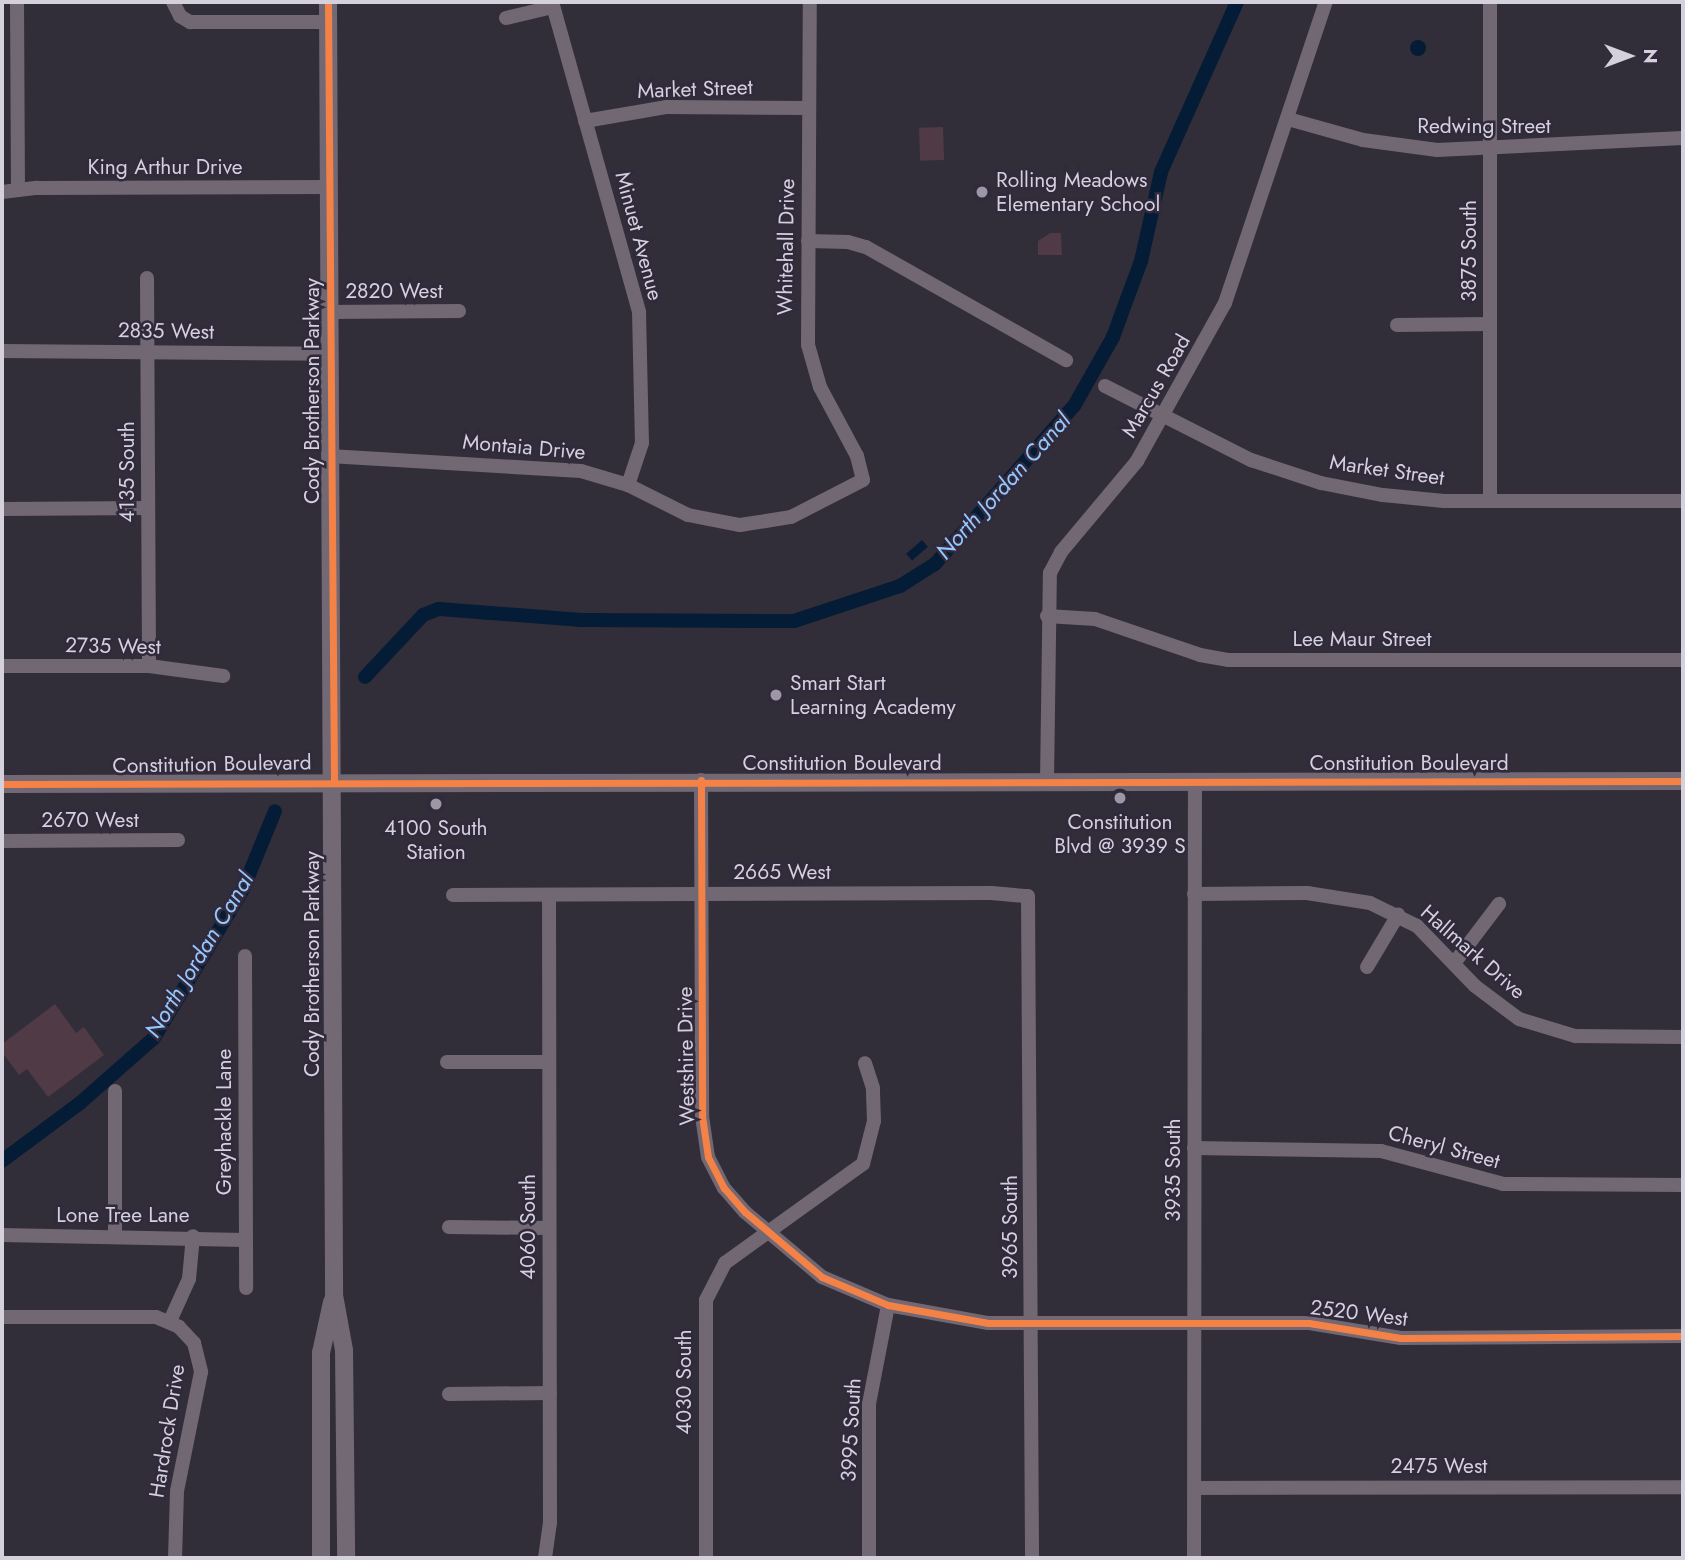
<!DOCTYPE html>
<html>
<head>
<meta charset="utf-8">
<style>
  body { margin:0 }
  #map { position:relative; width:1685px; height:1560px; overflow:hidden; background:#322e39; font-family:Jost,sans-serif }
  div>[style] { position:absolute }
  .green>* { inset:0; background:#4f3a45; transform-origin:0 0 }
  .water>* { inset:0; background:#041c35; transform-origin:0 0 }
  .round { border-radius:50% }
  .canal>* { height:14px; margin:-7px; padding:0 7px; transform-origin:7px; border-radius:7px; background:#041c35 }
  .minor>* { height:14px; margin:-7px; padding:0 7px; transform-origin:7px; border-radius:7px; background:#716873 }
  .major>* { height:18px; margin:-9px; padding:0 9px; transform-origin:9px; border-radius:9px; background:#736975 }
  .cycleway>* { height:7px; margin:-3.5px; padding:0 3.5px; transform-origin:3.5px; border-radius:3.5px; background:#f48246 }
  .dots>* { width:19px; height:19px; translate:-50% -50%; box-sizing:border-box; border:4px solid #312a3d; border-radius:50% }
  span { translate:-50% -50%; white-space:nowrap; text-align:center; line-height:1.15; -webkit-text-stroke:5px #312a3d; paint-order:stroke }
  .street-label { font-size:21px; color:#d4d0dc }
  .poi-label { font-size:21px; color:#d4d0dc }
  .left { translate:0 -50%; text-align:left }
  .water-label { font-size:23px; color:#95c8fe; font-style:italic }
  .frame { position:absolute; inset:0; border:4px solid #d4d0dc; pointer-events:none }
  .north { position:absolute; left:1594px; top:21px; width:70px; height:70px; -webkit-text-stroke:5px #312a3d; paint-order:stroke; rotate:90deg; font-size:19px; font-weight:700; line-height:28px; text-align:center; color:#d4d0dc }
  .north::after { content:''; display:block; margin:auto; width:24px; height:32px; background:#d4d0dc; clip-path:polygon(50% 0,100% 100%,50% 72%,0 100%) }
</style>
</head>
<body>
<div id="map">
  <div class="green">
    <i style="left:943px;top:127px;width:33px;height:24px;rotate:88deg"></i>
    <i style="clip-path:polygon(1050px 233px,1061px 233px,1062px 255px,1038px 255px,1038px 241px)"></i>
    <i style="clip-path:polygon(55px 1004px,76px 1033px,84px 1027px,104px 1055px,48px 1097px,27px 1069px,19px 1075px,2px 1052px,2px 1044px)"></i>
  </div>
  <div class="water">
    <i class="round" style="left:1410px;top:40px;width:16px;height:16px"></i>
    <i style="left:922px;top:540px;width:9px;height:21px;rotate:49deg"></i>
  </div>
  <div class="canal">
    <i style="left:365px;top:677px;width:85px;rotate:-46.9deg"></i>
    <i style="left:423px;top:615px;width:17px;rotate:-21deg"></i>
    <i style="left:439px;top:609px;width:143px;rotate:4.4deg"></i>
    <i style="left:582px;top:620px;width:212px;rotate:0.3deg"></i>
    <i style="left:794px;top:621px;width:112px;rotate:-18.3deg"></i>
    <i style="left:900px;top:586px;width:41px;rotate:-32.2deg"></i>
    <i style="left:935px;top:564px;width:210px;rotate:-48.7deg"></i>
    <i style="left:1074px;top:406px;width:79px;rotate:-60.5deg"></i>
    <i style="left:1113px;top:337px;width:81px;rotate:-69.8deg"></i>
    <i style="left:1141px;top:261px;width:91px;rotate:-77.3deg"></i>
    <i style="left:1161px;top:172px;width:186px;rotate:-65.9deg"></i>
    <i style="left:2px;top:1161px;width:97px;rotate:-36.6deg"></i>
    <i style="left:80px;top:1103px;width:98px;rotate:-41.3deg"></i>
    <i style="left:154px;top:1038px;width:174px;rotate:-59.1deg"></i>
    <i style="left:243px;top:889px;width:84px;rotate:-67.7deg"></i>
  </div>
  <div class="minor">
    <i style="left:17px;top:2px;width:188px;rotate:89.7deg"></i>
    <i style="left:173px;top:2px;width:16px;rotate:63deg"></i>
    <i style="left:180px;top:16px;width:12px;rotate:31deg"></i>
    <i style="left:190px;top:22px;width:138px"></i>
    <i style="left:552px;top:2px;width:322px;rotate:74.3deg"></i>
    <i style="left:639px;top:312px;width:131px;rotate:88.7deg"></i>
    <i style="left:642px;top:443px;width:44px;rotate:108.4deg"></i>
    <i style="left:1490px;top:2px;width:499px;rotate:90deg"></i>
    <i style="left:506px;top:18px;width:48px;rotate:-13.2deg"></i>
    <i style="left:1288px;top:119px;width:78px;rotate:15.6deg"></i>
    <i style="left:1363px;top:140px;width:75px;rotate:7.7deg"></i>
    <i style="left:1437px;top:150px;width:246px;rotate:-2.8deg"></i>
    <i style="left:585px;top:121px;width:82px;rotate:-9.8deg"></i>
    <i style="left:666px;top:107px;width:142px;rotate:0.4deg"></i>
    <i style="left:2px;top:192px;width:35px;rotate:-7deg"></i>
    <i style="left:37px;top:188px;width:292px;rotate:-0.2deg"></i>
    <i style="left:808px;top:241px;width:40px;rotate:1.4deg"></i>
    <i style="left:848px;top:242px;width:19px;rotate:16deg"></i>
    <i style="left:866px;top:247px;width:230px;rotate:29.5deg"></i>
    <i style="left:147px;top:278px;width:388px;rotate:89.7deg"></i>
    <i style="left:329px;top:312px;width:130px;rotate:-0.4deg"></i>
    <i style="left:1397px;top:325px;width:93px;rotate:-0.6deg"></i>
    <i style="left:2px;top:351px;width:327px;rotate:0.5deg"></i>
    <i style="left:1105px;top:386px;width:164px;rotate:26.9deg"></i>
    <i style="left:1251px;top:460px;width:74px;rotate:18.2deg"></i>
    <i style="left:1321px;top:483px;width:63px;rotate:11deg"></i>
    <i style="left:1383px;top:495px;width:61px;rotate:5.6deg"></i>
    <i style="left:1444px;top:501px;width:239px"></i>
    <i style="left:329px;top:456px;width:252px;rotate:3.4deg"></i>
    <i style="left:581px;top:471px;width:49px;rotate:16.6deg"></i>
    <i style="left:628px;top:485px;width:67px;rotate:26.6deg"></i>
    <i style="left:688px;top:515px;width:53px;rotate:10.9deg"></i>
    <i style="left:740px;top:525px;width:52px;rotate:-8.9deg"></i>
    <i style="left:791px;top:517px;width:81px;rotate:-27.2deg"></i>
    <i style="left:863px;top:480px;width:25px;rotate:-104deg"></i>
    <i style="left:857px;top:456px;width:78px;rotate:-118.2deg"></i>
    <i style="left:820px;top:387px;width:44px;rotate:-105.9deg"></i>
    <i style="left:808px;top:345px;width:343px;rotate:-89.7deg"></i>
    <i style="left:2px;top:509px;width:146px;rotate:-0.4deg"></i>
    <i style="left:1047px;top:616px;width:48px;rotate:3.6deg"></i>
    <i style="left:1095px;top:619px;width:111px;rotate:18.9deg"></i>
    <i style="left:1200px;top:655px;width:28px;rotate:10deg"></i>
    <i style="left:1228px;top:660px;width:455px"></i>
    <i style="left:2px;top:666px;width:147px"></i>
    <i style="left:149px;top:666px;width:75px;rotate:7.7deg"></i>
    <i style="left:701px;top:780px;width:336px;rotate:89.8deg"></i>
    <i style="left:702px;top:1116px;width:41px;rotate:81.7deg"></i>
    <i style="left:708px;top:1157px;width:35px;rotate:63deg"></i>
    <i style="left:724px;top:1188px;width:32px;rotate:49deg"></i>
    <i style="left:745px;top:1212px;width:101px;rotate:40.2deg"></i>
    <i style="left:822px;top:1277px;width:72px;rotate:23deg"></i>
    <i style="left:888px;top:1305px;width:102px;rotate:10.2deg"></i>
    <i style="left:988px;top:1323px;width:321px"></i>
    <i style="left:1309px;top:1323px;width:93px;rotate:9.3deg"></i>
    <i style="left:1401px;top:1338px;width:282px;rotate:-0.4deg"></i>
    <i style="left:1047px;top:781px;width:208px;rotate:-89.2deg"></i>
    <i style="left:1050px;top:573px;width:24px;rotate:-62deg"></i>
    <i style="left:1061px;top:552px;width:119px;rotate:-50.1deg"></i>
    <i style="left:1137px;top:461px;width:181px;rotate:-60.9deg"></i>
    <i style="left:1225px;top:303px;width:317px;rotate:-71.5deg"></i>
    <i style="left:2px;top:841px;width:176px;rotate:-0.3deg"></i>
    <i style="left:1194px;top:894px;width:113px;rotate:-0.5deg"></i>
    <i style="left:1307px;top:893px;width:64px;rotate:9deg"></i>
    <i style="left:1370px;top:903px;width:52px;rotate:26.1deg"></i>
    <i style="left:1417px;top:926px;width:83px;rotate:46deg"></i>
    <i style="left:1475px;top:986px;width:55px;rotate:36.9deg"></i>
    <i style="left:1519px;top:1019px;width:59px;rotate:16.9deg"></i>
    <i style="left:1575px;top:1036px;width:108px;rotate:0.5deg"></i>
    <i style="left:453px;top:895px;width:538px;rotate:-0.21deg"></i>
    <i style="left:991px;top:893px;width:37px;rotate:5deg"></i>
    <i style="left:1028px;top:896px;width:662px;rotate:89.65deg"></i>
    <i style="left:245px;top:956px;width:332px;rotate:89.8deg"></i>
    <i style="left:1455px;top:962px;width:73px;rotate:-52.8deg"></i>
    <i style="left:1367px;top:967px;width:61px;rotate:-59.2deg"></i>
    <i style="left:447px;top:1062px;width:102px"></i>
    <i style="left:115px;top:1091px;width:145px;rotate:90deg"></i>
    <i style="left:1194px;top:1148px;width:187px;rotate:0.9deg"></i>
    <i style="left:1381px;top:1151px;width:126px;rotate:15.1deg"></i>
    <i style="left:1503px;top:1184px;width:180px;rotate:0.3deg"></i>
    <i style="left:449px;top:1227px;width:100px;rotate:0.6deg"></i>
    <i style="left:2px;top:1235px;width:242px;rotate:1.2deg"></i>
    <i style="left:2px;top:1317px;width:154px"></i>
    <i style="left:156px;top:1317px;width:25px;rotate:23deg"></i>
    <i style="left:179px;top:1327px;width:22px;rotate:47deg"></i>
    <i style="left:194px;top:1343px;width:30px;rotate:76deg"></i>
    <i style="left:201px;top:1372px;width:121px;rotate:101.4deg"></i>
    <i style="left:177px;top:1491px;width:67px;rotate:91.7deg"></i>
    <i style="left:170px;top:1321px;width:46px;rotate:-65.7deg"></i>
    <i style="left:189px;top:1279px;width:43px;rotate:-84.7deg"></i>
    <i style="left:449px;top:1394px;width:101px;rotate:-0.6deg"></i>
    <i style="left:1195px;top:1488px;width:488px;rotate:-0.1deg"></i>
    <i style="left:545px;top:1558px;width:35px;rotate:-82deg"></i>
    <i style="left:550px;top:1523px;width:628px;rotate:-90.09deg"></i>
    <i style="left:706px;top:1558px;width:258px;rotate:-90deg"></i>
    <i style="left:706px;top:1300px;width:42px;rotate:-62.8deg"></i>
    <i style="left:725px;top:1263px;width:170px;rotate:-35.7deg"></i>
    <i style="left:863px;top:1164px;width:44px;rotate:-75.7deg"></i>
    <i style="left:874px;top:1121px;width:33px;rotate:-92deg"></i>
    <i style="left:873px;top:1088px;width:26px;rotate:-108deg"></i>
    <i style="left:869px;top:1558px;width:154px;rotate:-90deg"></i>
    <i style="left:869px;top:1404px;width:101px;rotate:-79.1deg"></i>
    <i style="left:1194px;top:1558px;width:777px;rotate:-89.93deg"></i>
  </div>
  <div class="major">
    <i style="left:328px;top:2px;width:1293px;rotate:89.73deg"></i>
    <i style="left:334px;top:1295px;width:56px;rotate:79.7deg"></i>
    <i style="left:344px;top:1350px;width:208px;rotate:89.4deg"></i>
    <i style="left:2px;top:784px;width:1681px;rotate:-0.1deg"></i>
    <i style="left:321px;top:1558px;width:205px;rotate:-90deg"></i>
    <i style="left:321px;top:1353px;width:52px;rotate:-77.8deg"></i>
  </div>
  <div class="cycleway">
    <i style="left:328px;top:2px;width:778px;rotate:89.56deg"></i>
    <i style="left:701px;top:780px;width:336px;rotate:89.8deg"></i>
    <i style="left:702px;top:1116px;width:41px;rotate:81.7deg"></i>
    <i style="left:708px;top:1157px;width:35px;rotate:63deg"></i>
    <i style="left:724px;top:1188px;width:32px;rotate:49deg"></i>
    <i style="left:745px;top:1212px;width:101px;rotate:40.2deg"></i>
    <i style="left:822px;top:1277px;width:72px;rotate:23deg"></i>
    <i style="left:888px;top:1305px;width:102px;rotate:10.2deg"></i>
    <i style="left:988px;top:1323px;width:321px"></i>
    <i style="left:1309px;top:1323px;width:93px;rotate:9.3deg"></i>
    <i style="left:1401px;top:1338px;width:282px;rotate:-0.4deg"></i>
    <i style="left:2px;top:784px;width:1681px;rotate:-0.1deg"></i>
  </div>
  <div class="dots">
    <i style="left:982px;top:192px;background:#9b97a3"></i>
    <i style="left:776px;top:695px;background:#9b97a3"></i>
    <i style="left:1120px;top:798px;background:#9b97a3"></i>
    <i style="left:436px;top:804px;background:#9b97a3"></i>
  </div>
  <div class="street-label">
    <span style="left:695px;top:89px;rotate:-2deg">Market Street</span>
    <span style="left:1484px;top:126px">Redwing Street</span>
    <span style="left:165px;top:167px">King Arthur Drive</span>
    <span style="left:639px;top:236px;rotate:75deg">Minuet Avenue</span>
    <span style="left:786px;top:247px;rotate:-89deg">Whitehall Drive</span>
    <span style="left:1469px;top:251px;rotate:-90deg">3875 South</span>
    <span style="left:394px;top:291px">2820 West</span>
    <span style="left:166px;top:331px;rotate:1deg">2835 West</span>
    <span style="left:1156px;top:386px;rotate:-60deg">Marcus Road</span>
    <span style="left:312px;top:391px;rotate:-90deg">Cody Brotherson Parkway</span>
    <span style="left:524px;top:447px;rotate:5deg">Montaia Drive</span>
    <span style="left:1387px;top:470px;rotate:8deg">Market Street</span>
    <span style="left:127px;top:472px;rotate:-90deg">4135 South</span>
    <span style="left:1362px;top:639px">Lee Maur Street</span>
    <span style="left:113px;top:646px;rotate:1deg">2735 West</span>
    <span style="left:842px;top:763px">Constitution Boulevard</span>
    <span style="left:1409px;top:763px">Constitution Boulevard</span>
    <span style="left:212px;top:764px;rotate:-1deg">Constitution Boulevard</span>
    <span style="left:90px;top:820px">2670 West</span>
    <span style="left:782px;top:872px">2665 West</span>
    <span style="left:1473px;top:952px;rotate:41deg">Hallmark Drive</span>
    <span style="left:312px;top:964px;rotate:-90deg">Cody Brotherson Parkway</span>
    <span style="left:686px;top:1056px;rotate:-91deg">Westshire Drive</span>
    <span style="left:224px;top:1122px;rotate:-90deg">Greyhackle Lane</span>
    <span style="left:1444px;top:1147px;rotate:15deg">Cheryl Street</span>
    <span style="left:1173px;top:1170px;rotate:-90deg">3935 South</span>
    <span style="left:123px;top:1215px">Lone Tree Lane</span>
    <span style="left:528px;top:1227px;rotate:-90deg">4060 South</span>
    <span style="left:1010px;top:1227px;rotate:-90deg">3965 South</span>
    <span style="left:1359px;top:1313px;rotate:7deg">2520 West</span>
    <span style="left:684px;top:1382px;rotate:-90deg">4030 South</span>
    <span style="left:851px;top:1430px;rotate:-87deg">3995 South</span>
    <span style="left:167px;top:1431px;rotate:-81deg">Hardrock Drive</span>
    <span style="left:1439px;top:1466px">2475 West</span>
  </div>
  <div class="poi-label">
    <span class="left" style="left:996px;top:192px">Rolling Meadows<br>Elementary School</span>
    <span class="left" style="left:790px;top:695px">Smart Start<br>Learning Academy</span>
    <span style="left:1120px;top:834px">Constitution<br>Blvd @ 3939 S</span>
    <span style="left:436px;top:840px">4100 South<br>Station</span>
  </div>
  <div class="water-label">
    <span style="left:1003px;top:486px;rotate:-48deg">North Jordan Canal</span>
    <span style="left:199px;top:955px;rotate:-59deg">North Jordan Canal</span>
  </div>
  <div class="frame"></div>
  <div class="north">N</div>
</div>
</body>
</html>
